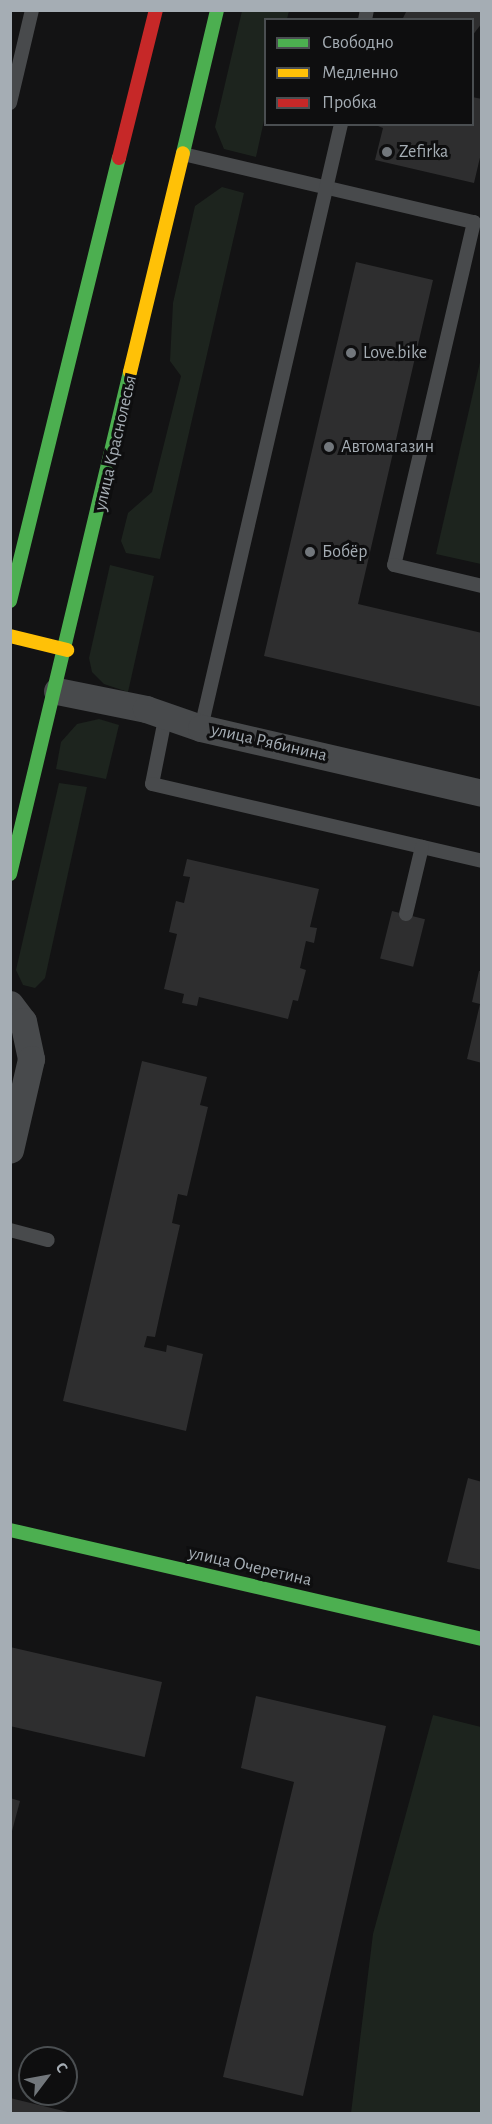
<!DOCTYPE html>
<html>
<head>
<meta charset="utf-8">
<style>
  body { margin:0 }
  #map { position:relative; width:492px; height:2124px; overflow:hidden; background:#131314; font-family:"Alegreya Sans",sans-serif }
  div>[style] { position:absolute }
  .green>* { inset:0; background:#1d241e }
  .building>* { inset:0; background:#2e2e2f; transform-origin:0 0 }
  .lane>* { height:14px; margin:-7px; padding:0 7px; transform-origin:7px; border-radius:7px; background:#484a4c }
  .street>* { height:27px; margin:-13.5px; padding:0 13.5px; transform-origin:13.5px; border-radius:13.5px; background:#484a4c }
  .fast>* { height:14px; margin:-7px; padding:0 7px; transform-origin:7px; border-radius:7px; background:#4caf50 }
  .slow>* { height:14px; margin:-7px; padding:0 7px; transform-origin:7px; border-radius:7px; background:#ffc107 }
  .jam>* { height:14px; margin:-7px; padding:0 7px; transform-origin:7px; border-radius:7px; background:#c62828 }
  .dots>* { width:16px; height:16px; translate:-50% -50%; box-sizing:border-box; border:3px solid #0e0e0f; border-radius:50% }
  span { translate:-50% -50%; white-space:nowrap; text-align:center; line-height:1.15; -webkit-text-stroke:6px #0e0e0f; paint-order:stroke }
  .poi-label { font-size:18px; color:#a5adb4 }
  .left { translate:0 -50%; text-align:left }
  .street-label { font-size:18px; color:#a5adb4 }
  .frame { position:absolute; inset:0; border:12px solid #a5adb4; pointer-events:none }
  .legend { position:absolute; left:264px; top:18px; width:210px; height:108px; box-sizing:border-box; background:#0e0e0f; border:2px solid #4a4e51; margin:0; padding:8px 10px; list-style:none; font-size:18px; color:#a5adb4 }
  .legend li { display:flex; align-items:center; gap:12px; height:30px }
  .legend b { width:30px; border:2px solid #4a4e51 }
  .north { position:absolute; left:18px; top:2046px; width:60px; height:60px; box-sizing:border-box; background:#0e0e0f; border:2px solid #4a4e51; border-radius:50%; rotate:58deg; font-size:16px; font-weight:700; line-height:24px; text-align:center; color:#a5adb4 }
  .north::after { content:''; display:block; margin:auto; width:21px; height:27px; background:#72777c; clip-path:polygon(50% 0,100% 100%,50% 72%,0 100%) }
</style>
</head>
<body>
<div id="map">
  <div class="green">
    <i style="clip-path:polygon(242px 11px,289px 11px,287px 19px,266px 20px,265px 116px,256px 157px,224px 149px,215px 127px)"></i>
    <i style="clip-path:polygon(222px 187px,244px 193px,160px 559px,126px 553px,121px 541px,128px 513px,152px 492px,181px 376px,170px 361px,173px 303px,195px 206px)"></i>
    <i style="clip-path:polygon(481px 358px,481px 564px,436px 554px)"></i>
    <i style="clip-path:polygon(110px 565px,154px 576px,128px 692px,104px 684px,92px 672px,89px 658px)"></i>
    <i style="clip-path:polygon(99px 719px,119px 725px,106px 779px,56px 769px,61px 742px,77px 724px)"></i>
    <i style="clip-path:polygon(59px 783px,87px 787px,45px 978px,35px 988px,23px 985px,16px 970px)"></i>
    <i style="clip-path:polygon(433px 1715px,481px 1727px,481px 2113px,351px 2113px,373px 1934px)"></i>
  </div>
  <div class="building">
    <i style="clip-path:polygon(407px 10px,482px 10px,482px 23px,472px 36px,472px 20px,402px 20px)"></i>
    <i style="clip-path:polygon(472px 97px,482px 99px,482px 149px,474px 183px,375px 160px,383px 128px,373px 124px,472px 124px)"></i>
    <i style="clip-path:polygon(356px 262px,433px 280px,358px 604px,482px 633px,482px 707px,264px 656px)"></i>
    <i style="clip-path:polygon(187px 859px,319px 889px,310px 927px,317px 928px,314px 943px,306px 941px,300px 968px,306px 970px,298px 1001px,293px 1000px,288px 1019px,199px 997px,197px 1006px,182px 1003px,184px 994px,164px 989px,177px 934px,169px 932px,176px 901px,184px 903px,190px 877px,183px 876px)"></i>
    <i style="left:392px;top:911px;width:34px;height:49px;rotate:14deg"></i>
    <i style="clip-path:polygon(479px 971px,482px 971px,482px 1063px,467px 1059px,480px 1004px,472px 1002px)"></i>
    <i style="clip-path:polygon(142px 1061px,207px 1077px,200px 1105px,208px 1107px,187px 1196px,178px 1194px,172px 1223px,180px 1225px,160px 1314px,155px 1337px,147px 1336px,144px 1347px,166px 1352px,167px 1345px,203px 1354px,186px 1431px,63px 1401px)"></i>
    <i style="clip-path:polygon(468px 1478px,482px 1482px,482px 1570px,447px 1562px)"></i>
    <i style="left:10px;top:1647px;width:156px;height:77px;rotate:13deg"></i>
    <i style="clip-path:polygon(256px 1696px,386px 1726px,303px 2096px,223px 2077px,294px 1782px,241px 1768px)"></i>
    <i style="clip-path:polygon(10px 1798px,20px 1801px,11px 1835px,10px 1834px)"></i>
    <i style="clip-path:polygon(10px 2098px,72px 2113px,72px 2114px,10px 2114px)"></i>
  </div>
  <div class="lane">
    <i style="left:365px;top:20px;width:10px;rotate:-79deg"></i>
    <i style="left:10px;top:103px;width:96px;rotate:-76.7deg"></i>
    <i style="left:183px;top:154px;width:299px;rotate:13.2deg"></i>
    <i style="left:474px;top:222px;width:352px;rotate:103.1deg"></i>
    <i style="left:394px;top:565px;width:90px;rotate:13.4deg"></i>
    <i style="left:166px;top:714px;width:71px;rotate:101.3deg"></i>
    <i style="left:152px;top:784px;width:339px;rotate:13.1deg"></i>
    <i style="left:201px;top:728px;width:620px;rotate:-76.95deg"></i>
    <i style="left:406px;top:914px;width:69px;rotate:-76.6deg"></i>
    <i style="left:10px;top:1230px;width:39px;rotate:15deg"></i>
  </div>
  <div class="street">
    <i style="left:57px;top:691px;width:91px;rotate:11.4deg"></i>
    <i style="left:146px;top:709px;width:58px;rotate:19.1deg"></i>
    <i style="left:201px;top:728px;width:288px;rotate:13deg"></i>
    <i style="left:10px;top:1004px;width:21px;rotate:53deg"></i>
    <i style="left:23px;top:1021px;width:39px;rotate:78deg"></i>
    <i style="left:31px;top:1059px;width:93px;rotate:103deg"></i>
  </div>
  <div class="fast">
    <i style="left:183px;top:153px;width:147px;rotate:-76.6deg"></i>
    <i style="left:10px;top:601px;width:456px;rotate:-76.2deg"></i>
    <i style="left:10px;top:874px;width:516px;rotate:-76.56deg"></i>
    <i style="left:10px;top:1530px;width:484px;rotate:13deg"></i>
  </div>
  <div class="slow">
    <i style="left:130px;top:372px;width:225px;rotate:-76.4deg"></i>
    <i style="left:10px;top:636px;width:59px;rotate:13.8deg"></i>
  </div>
  <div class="jam">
    <i style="left:119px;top:158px;width:153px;rotate:-76deg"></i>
  </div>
  <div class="dots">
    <i style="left:387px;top:152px;background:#72777c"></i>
    <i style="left:351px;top:353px;background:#72777c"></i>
    <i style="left:329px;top:447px;background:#72777c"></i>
    <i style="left:310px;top:552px;background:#72777c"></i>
  </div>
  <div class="poi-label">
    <span class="left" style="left:399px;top:152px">Zefirka</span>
    <span class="left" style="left:363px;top:353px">Love.bike</span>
    <span class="left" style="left:341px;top:447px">Автомагазин</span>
    <span class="left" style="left:322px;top:552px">Бобёр</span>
  </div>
  <div class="street-label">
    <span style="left:116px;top:443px;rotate:-77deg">улица Краснолесья</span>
    <span style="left:269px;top:743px;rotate:13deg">улица Рябинина</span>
    <span style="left:250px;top:1567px;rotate:13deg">улица Очеретина</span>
  </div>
  <div class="frame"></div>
  <ul class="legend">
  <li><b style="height:8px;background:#4caf50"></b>Свободно</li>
  <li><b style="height:8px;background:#ffc107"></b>Медленно</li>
  <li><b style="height:8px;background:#c62828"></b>Пробка</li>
  </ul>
  <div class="north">С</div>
</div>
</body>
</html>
